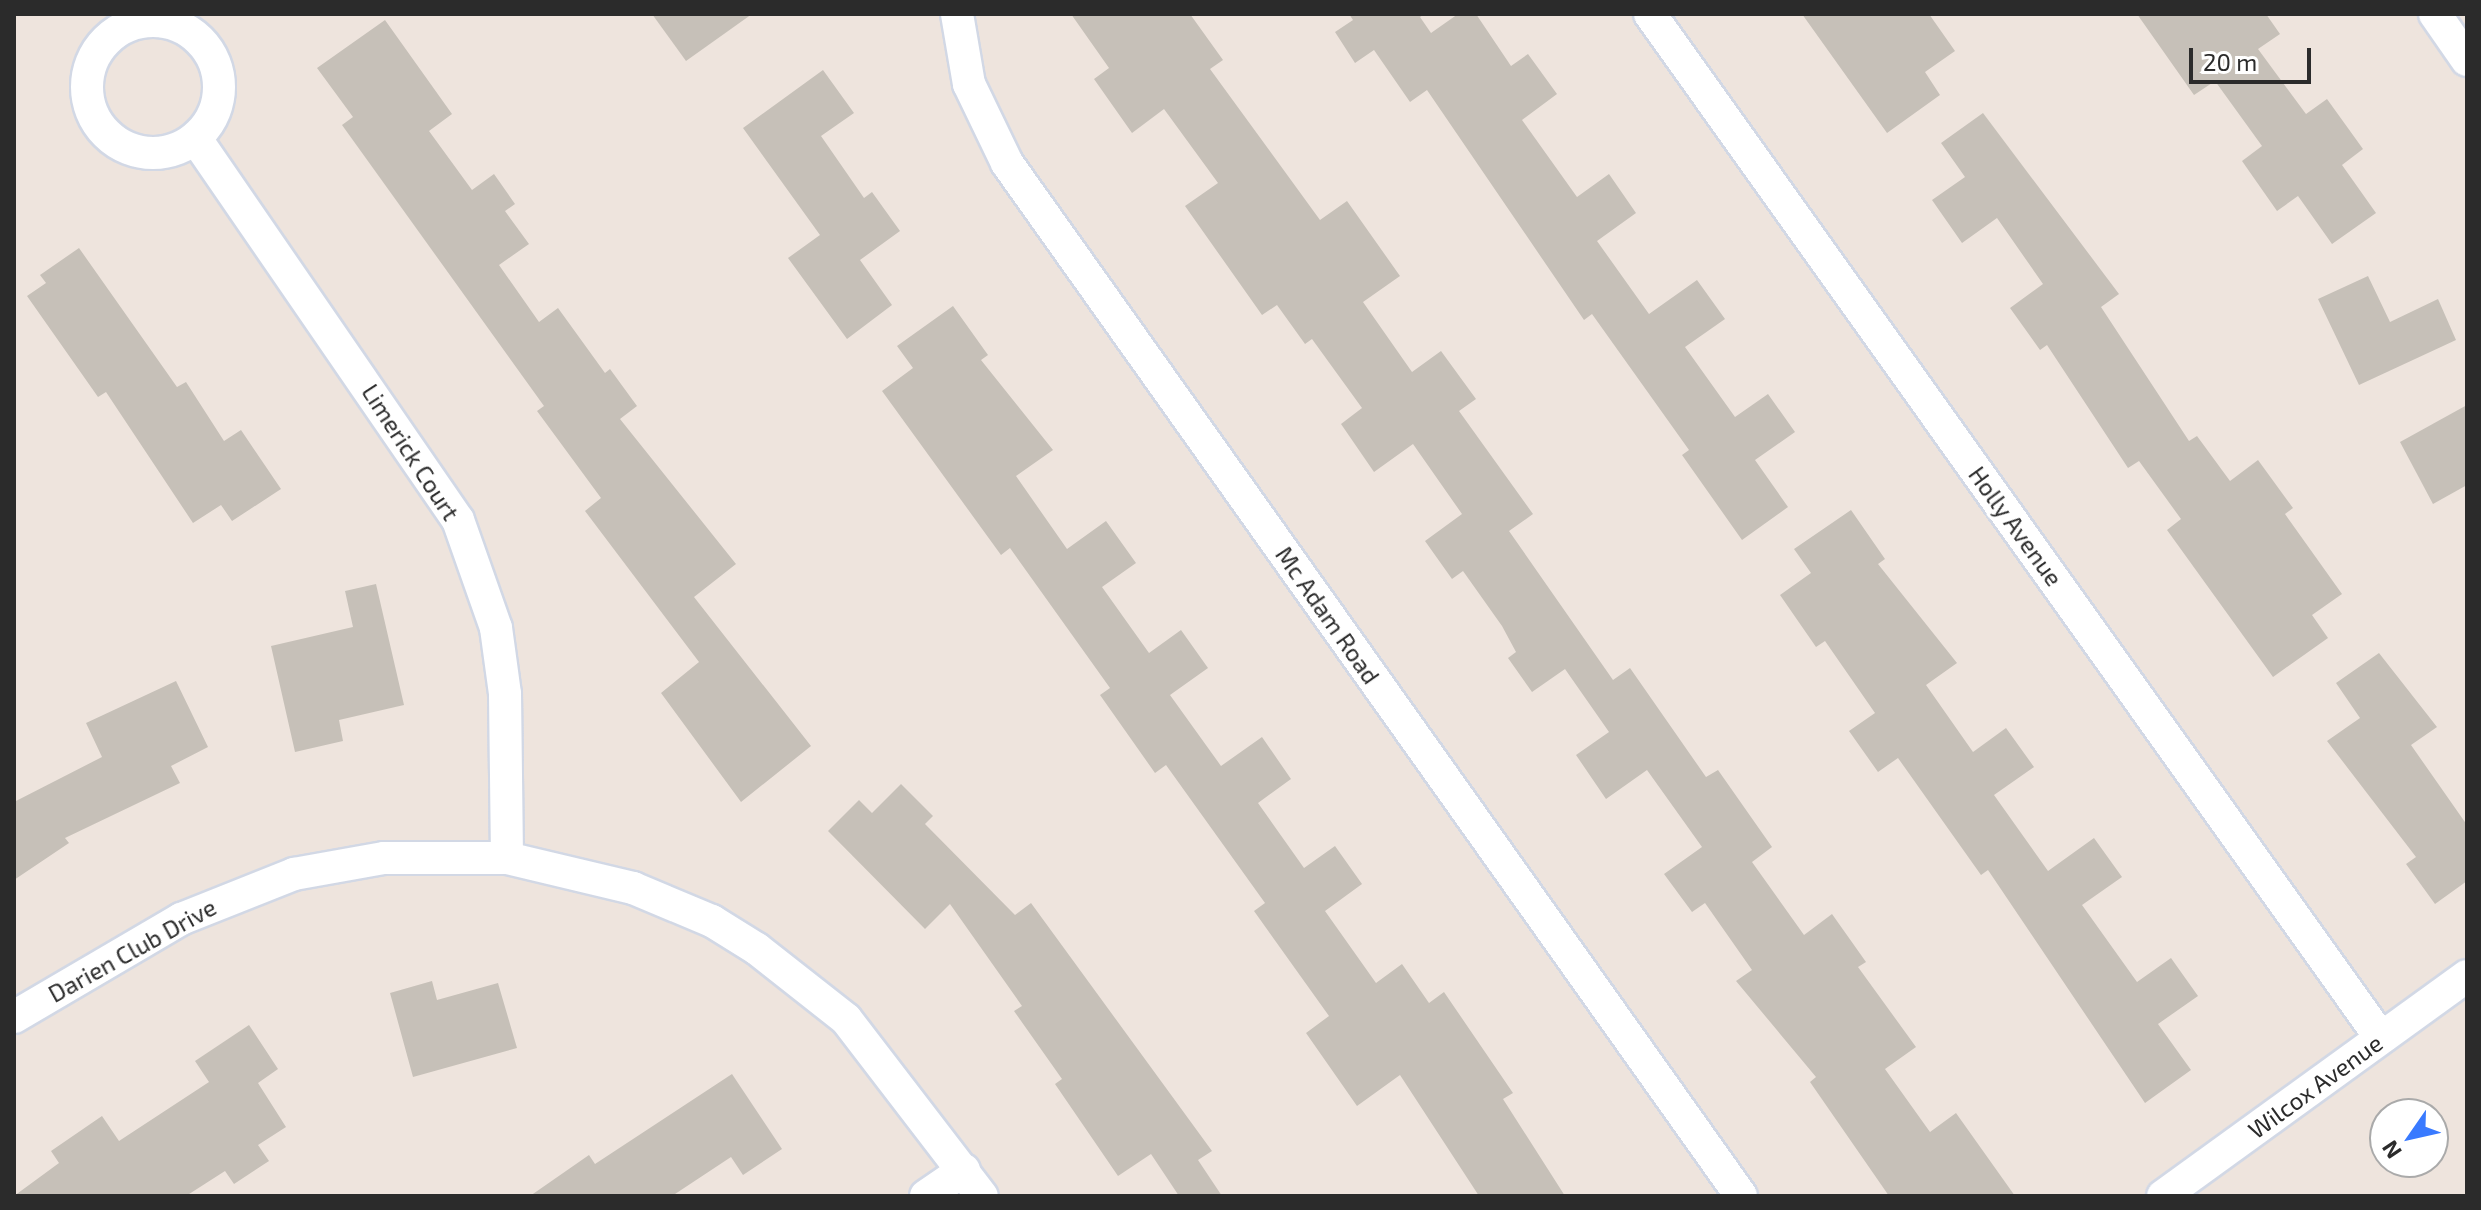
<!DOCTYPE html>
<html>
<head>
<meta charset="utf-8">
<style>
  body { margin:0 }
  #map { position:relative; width:2481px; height:1210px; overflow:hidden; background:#eee4dd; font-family:"Exo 2",sans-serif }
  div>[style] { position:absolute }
  .building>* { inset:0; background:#c6c0b8 }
  .roads { filter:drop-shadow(2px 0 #d2d8e5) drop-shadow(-2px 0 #d2d8e5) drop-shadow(0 2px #d2d8e5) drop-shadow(0 -2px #d2d8e5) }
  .minor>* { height:32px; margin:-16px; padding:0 16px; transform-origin:16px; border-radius:16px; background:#fff }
  .minor>.ring { margin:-16px; padding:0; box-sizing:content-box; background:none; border:32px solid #fff; border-radius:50% }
  span { translate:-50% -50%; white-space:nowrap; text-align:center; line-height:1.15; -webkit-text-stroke:6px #fff; paint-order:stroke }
  .street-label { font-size:24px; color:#2b2b2b }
  .frame { position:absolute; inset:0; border:16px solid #2b2b2b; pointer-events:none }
  .north { position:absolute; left:2369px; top:1098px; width:80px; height:80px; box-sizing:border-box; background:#fff; border:2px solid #aaa; border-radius:50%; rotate:236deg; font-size:22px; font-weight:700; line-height:32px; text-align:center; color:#2b2b2b }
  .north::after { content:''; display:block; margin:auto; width:28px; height:36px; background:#397aff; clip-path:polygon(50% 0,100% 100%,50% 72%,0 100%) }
  .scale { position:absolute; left:2189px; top:48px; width:122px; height:36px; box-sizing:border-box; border:4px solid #2b2b2b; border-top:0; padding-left:10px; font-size:24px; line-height:28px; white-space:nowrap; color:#2b2b2b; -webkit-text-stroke:6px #fff; paint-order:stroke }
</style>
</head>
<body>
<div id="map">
  <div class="building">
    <i style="clip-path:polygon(652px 14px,752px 14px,686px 61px)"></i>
    <i style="clip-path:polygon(1071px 14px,1190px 14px,1223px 60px,1210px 69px,1320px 220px,1347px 201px,1400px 276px,1363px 302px,1412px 372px,1441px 351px,1476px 399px,1459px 411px,1533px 514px,1509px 531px,1613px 680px,1630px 668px,1706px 777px,1718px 770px,1772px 847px,1752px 862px,1804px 935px,1832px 914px,1866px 962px,1858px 967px,1916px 1047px,1885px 1069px,1930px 1132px,1956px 1113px,2015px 1196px,1889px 1196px,1810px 1082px,1816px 1077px,1736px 981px,1752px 970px,1705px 903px,1692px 912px,1664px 874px,1702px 847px,1647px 770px,1606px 799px,1576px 755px,1609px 732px,1565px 669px,1532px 692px,1508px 658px,1516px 652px,1502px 626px,1463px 571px,1452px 579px,1425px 541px,1462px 514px,1413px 444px,1374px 472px,1341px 424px,1362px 408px,1312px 339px,1305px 344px,1277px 305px,1262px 315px,1185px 206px,1218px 183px,1164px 109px,1132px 133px,1094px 79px,1109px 68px)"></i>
    <i style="clip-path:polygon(1349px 14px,1424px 14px,1420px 17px,1431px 33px,1458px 14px,1476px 14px,1511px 66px,1528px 54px,1557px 94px,1522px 120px,1577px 197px,1609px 174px,1636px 213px,1597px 241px,1649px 314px,1697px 280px,1725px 319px,1685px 347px,1735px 417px,1768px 394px,1795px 432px,1755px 460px,1788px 507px,1742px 540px,1682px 455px,1689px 450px,1592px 314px,1584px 320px,1427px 90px,1410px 102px,1374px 50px,1355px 63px,1335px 32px,1353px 20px)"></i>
    <i style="clip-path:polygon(1802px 14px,1929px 14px,1955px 51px,1925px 72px,1940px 95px,1887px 133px)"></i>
    <i style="clip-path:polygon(2137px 14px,2266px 14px,2280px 34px,2258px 49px,2306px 114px,2327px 99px,2363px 149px,2342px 165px,2376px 213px,2332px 244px,2298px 196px,2277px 211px,2242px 161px,2262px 146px,2215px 81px,2194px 95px)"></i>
    <i style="clip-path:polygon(385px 20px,452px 114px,429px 131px,472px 190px,494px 174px,515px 204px,505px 211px,529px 244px,499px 265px,539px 322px,558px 308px,605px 373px,610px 369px,637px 406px,620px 419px,736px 564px,694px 597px,811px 746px,741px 802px,661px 693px,699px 662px,585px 511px,601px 498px,537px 411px,544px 406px,342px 125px,353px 117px,317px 68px)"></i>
    <i style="clip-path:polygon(823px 70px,854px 113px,821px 136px,864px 198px,872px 192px,900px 231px,860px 260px,892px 305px,847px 339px,788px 258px,820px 235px,743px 128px)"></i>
    <i style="clip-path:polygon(1983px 113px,2119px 294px,2101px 307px,2189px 441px,2197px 436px,2230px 481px,2258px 460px,2293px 508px,2285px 514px,2342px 594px,2312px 615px,2328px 638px,2273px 677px,2167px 530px,2181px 519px,2139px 461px,2128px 468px,2047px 345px,2040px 350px,2010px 308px,2043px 284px,1997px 218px,1962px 243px,1932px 200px,1965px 177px,1941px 143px)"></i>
    <i style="clip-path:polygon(79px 248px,177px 387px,186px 382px,224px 441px,241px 430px,281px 489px,232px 521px,221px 505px,193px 523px,106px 392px,98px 397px,27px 296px,46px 283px,40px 275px)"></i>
    <i style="clip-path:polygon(2368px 276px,2390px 322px,2438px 299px,2456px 340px,2359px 385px,2318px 299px)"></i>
    <i style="clip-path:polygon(953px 306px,988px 355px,981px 360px,1053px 450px,1016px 476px,1067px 549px,1106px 521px,1136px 563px,1102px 587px,1149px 653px,1181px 630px,1208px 668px,1170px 695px,1221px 766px,1262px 737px,1291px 779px,1258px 803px,1304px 868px,1335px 846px,1362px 884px,1325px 911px,1376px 983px,1402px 964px,1429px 1003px,1444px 992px,1513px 1093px,1503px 1099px,1565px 1196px,1479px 1196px,1400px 1075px,1357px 1106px,1306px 1033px,1329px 1016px,1254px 911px,1265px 903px,1166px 765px,1155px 773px,1100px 695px,1110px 688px,1010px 548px,1001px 555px,882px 391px,913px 368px,897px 346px)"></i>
    <i style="clip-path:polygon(2467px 405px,2467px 485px,2433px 504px,2400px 442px)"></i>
    <i style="clip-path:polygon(1851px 510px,1885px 559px,1878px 564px,1957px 663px,1926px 685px,1973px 752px,2006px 728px,2034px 767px,1994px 795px,2048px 871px,2094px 838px,2122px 877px,2082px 905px,2137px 982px,2171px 958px,2198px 996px,2158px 1024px,2191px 1070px,2145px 1103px,1988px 870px,1981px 875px,1898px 758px,1878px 772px,1849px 731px,1875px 713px,1825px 641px,1816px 647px,1780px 595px,1811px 573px,1794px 549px)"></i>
    <i style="clip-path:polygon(376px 584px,404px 705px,339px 720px,343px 741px,295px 752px,271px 646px,353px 627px,345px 591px)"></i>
    <i style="clip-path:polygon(2379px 653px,2437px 727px,2411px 745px,2467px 825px,2467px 881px,2435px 904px,2406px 864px,2416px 857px,2327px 741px,2360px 718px,2336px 683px)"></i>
    <i style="clip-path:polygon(176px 681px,208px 747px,171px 766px,180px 783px,65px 838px,69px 843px,14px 880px,14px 802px,102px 757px,86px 723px)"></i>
    <i style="clip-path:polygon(901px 784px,933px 816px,925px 824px,1015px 915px,1031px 903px,1212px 1151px,1198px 1160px,1222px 1196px,1179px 1196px,1151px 1154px,1118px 1176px,1055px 1084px,1062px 1079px,1014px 1011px,1022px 1006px,950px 904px,925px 929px,828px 831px,859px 800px,872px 813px)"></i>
    <i style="clip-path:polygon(432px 981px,437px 1000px,498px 983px,517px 1048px,413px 1077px,390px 993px)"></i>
    <i style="clip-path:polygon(249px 1025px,278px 1069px,258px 1083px,286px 1127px,258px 1145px,269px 1161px,234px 1184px,225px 1171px,186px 1196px,14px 1196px,59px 1163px,51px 1151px,102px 1116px,119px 1141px,209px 1082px,195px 1061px)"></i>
    <i style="clip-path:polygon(732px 1074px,782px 1149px,743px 1175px,731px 1157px,672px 1196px,530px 1196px,589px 1155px,595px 1164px)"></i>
  </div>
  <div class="roads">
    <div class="minor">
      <i style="left:957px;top:14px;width:71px;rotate:80.3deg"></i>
      <i style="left:969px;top:84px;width:88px;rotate:64.3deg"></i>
      <i style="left:1007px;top:163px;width:1267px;rotate:54.6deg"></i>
      <i style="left:1650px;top:14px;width:1258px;rotate:54.48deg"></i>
      <i style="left:2435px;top:14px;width:56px;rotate:55.2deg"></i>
      <i class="ring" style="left:87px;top:21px;width:100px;height:100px"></i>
      <i style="left:196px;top:139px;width:462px;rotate:55.5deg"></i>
      <i style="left:458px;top:520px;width:114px;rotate:70.6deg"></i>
      <i style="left:496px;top:628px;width:67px;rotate:82.2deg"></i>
      <i style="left:505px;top:694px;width:164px;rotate:89.3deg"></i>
      <i style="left:14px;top:1017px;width:194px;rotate:-30.4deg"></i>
      <i style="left:181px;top:919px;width:122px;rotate:-21.7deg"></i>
      <i style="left:294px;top:874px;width:91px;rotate:-10.1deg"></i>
      <i style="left:384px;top:858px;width:123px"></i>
      <i style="left:507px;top:858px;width:130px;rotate:13.4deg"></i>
      <i style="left:633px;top:888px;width:86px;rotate:22.7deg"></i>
      <i style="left:712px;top:921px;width:53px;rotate:31.9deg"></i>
      <i style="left:757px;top:949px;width:113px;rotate:38.2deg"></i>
      <i style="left:846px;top:1019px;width:223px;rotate:52.5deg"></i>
      <i style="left:926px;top:1196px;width:46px;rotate:-34.4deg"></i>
      <i style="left:2163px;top:1196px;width:375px;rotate:-35.9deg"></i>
    </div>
  </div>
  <div class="street-label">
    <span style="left:411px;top:452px;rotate:57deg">Limerick Court</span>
    <span style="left:2016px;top:526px;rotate:54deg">Holly Avenue</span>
    <span style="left:1328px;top:615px;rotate:55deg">Mc Adam Road</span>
    <span style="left:132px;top:950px;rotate:-29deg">Darien Club Drive</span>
    <span style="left:2315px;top:1086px;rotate:-36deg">Wilcox Avenue</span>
  </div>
  <div class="frame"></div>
  <div class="north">N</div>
  <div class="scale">20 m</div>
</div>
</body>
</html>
